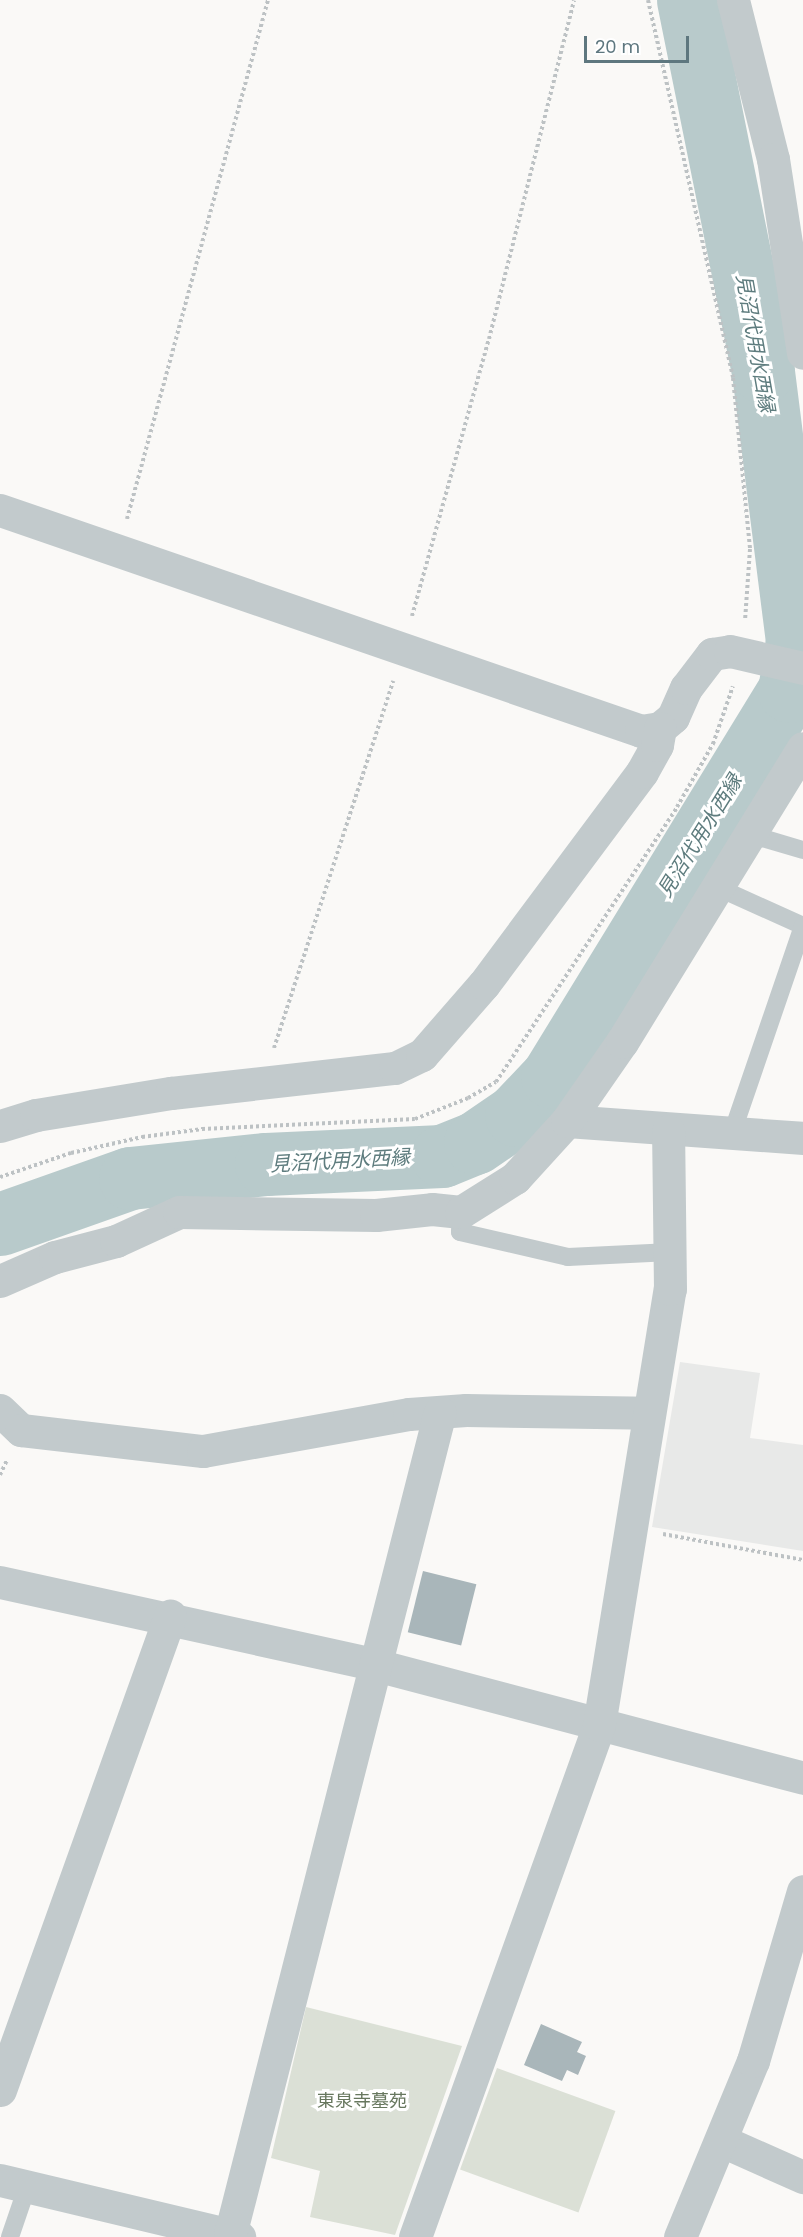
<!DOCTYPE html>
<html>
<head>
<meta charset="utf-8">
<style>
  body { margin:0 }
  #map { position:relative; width:803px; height:2237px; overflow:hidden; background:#faf9f7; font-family:Poppins,"Noto Sans JP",sans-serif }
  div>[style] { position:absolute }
  .built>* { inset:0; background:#e8e9e8 }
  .green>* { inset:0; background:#dbe0d6; transform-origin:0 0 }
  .river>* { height:63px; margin:-31.5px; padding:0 31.5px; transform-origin:31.5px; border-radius:31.5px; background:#b8cacb }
  .building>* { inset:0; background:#a9b6ba; transform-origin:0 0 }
  .path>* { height:4px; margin-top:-2px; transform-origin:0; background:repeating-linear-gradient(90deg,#bdc2c4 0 3px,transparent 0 6px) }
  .service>* { height:18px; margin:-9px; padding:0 9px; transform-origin:9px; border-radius:9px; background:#c2cacc }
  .minor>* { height:33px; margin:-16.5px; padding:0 16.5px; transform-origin:16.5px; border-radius:16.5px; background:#c2cacc }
  .tertiary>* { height:33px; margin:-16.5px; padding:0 16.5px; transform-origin:16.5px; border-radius:16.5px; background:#c2cacc }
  span { translate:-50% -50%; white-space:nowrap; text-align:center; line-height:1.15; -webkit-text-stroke:6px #fff; paint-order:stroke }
  .park-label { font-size:18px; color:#67775e }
  .water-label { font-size:20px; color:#5e7c7e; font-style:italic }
  .scale { position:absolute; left:584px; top:36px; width:105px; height:27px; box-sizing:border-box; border:3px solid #5e777f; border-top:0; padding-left:8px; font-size:18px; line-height:21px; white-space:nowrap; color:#5e777f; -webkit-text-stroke:4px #fff; paint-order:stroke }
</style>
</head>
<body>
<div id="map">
  <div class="built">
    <i style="clip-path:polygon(680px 1362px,760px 1373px,750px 1438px,803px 1445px,803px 1551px,652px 1527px)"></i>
  </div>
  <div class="green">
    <i style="clip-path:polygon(306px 2007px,462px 2046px,395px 2235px,310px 2217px,320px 2171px,271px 2158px)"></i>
    <i style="left:497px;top:2068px;width:126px;height:108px;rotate:20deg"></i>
  </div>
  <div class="river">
    <i style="left:0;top:1224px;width:138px;rotate:-19.5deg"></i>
    <i style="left:130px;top:1178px;width:137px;rotate:-5.9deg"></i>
    <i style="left:266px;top:1164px;width:176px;rotate:-2.6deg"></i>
    <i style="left:442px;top:1156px;width:35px;rotate:-22deg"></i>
    <i style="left:475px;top:1143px;width:50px;rotate:-34.3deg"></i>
    <i style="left:516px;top:1115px;width:52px;rotate:-46.5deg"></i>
    <i style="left:552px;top:1077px;width:453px;rotate:-58.5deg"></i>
    <i style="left:789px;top:691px;width:51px;rotate:-80.9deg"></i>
    <i style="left:797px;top:641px;width:271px;rotate:-97.2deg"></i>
    <i style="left:763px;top:372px;width:379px;rotate:-101.4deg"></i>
  </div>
  <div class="building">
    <i style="left:423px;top:1571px;width:55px;height:63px;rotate:14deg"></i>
    <i style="clip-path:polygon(541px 2024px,582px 2042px,577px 2052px,586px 2056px,578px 2075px,567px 2070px,562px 2081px,524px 2065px)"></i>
  </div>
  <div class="path">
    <i style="left:648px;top:0;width:387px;rotate:77.3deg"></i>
    <i style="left:733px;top:378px;width:172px;rotate:84.3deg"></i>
    <i style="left:750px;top:549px;width:71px;rotate:94deg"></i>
    <i style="left:127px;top:519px;width:538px;rotate:-74.8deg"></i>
    <i style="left:412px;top:616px;width:288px;rotate:-74.5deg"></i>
    <i style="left:489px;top:339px;width:349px;rotate:-75.9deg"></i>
    <i style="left:274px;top:1048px;width:386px;rotate:-72deg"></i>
    <i style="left:0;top:1177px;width:75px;rotate:-18.7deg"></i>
    <i style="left:71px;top:1153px;width:73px;rotate:-12.7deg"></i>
    <i style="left:142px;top:1137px;width:61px;rotate:-7.6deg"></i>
    <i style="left:202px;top:1129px;width:213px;rotate:-2.7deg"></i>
    <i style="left:415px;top:1119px;width:57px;rotate:-21.6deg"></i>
    <i style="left:468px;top:1098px;width:32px;rotate:-30deg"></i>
    <i style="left:496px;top:1082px;width:329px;rotate:-56.6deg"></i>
    <i style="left:677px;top:807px;width:73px;rotate:-60.3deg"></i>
    <i style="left:713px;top:744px;width:61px;rotate:-71deg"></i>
    <i style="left:0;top:1475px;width:17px;rotate:-65deg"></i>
    <i style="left:663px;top:1534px;width:142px;rotate:10.5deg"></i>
  </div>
  <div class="service">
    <i style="left:752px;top:835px;width:53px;rotate:16.4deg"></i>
    <i style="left:719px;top:888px;width:92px;rotate:24.3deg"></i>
    <i style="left:803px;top:926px;width:219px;rotate:108.9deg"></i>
    <i style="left:461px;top:1212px;width:20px;rotate:93deg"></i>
    <i style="left:460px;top:1232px;width:111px;rotate:13deg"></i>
    <i style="left:568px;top:1257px;width:103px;rotate:-2.8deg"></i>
    <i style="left:10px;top:2237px;width:53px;rotate:-71.2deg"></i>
  </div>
  <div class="minor">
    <i style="left:733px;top:0;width:164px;rotate:75.9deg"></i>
    <i style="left:773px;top:159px;width:196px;rotate:81.2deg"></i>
    <i style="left:0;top:510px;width:678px;rotate:19.02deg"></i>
    <i style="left:641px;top:731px;width:19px;rotate:-9deg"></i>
    <i style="left:660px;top:728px;width:17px;rotate:-40deg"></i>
    <i style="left:673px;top:717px;width:32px;rotate:-66deg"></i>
    <i style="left:686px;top:688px;width:43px;rotate:-52.6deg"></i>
    <i style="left:712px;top:654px;width:18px;rotate:-9deg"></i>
    <i style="left:730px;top:651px;width:75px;rotate:13.1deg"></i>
    <i style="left:567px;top:1121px;width:237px;rotate:4.1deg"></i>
    <i style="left:0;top:1126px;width:38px;rotate:-17deg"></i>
    <i style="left:36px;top:1115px;width:137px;rotate:-9.3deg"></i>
    <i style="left:171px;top:1093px;width:225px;rotate:-6.4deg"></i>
    <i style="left:395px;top:1068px;width:30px;rotate:-26deg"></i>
    <i style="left:422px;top:1055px;width:94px;rotate:-48.9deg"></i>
    <i style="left:484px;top:984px;width:264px;rotate:-53.3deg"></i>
    <i style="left:642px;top:772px;width:31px;rotate:-61deg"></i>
    <i style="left:657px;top:745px;width:17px;rotate:-80deg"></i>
    <i style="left:0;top:1281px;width:60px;rotate:-23.6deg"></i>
    <i style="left:55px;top:1257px;width:63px;rotate:-14.7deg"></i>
    <i style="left:116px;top:1241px;width:69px;rotate:-24.7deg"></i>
    <i style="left:179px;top:1212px;width:197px;rotate:0.9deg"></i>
    <i style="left:376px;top:1215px;width:56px;rotate:-6.1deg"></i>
    <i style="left:432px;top:1209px;width:29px;rotate:6deg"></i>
    <i style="left:461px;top:1212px;width:64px;rotate:-32.2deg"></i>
    <i style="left:515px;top:1178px;width:77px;rotate:-47.6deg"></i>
    <i style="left:567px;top:1121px;width:96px;rotate:-55.2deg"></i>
    <i style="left:622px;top:1042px;width:345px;rotate:-58.4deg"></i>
    <i style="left:0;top:1410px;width:29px;rotate:44deg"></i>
    <i style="left:21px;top:1430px;width:183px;rotate:6.6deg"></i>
    <i style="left:203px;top:1451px;width:209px;rotate:-10.2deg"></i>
    <i style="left:409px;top:1414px;width:57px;rotate:-4deg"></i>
    <i style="left:466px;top:1410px;width:182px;rotate:0.9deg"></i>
    <i style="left:0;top:1582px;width:385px;rotate:12.4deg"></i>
    <i style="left:376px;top:1665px;width:442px;rotate:14.8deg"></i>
    <i style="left:0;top:2090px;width:504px;rotate:-70.27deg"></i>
    <i style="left:722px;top:2141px;width:89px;rotate:24deg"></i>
    <i style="left:0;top:2180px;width:246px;rotate:13.4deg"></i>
    <i style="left:230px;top:2235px;width:849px;rotate:-75.69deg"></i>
    <i style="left:415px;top:2237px;width:544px;rotate:-70.23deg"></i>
    <i style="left:599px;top:1725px;width:442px;rotate:-80.8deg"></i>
    <i style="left:670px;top:1289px;width:158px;rotate:-90.7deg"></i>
  </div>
  <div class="tertiary">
    <i style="left:680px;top:2237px;width:191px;rotate:-67.5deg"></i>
    <i style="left:753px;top:2061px;width:177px;rotate:-73.6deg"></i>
  </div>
  <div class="park-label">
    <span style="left:362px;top:2101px">東泉寺墓苑</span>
  </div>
  <div class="water-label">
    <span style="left:755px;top:343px;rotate:80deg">見沼代用水西縁</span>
    <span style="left:700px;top:836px;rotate:-58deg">見沼代用水西縁</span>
    <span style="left:340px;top:1161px;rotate:-3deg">見沼代用水西縁</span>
  </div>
  <div class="scale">20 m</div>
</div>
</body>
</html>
